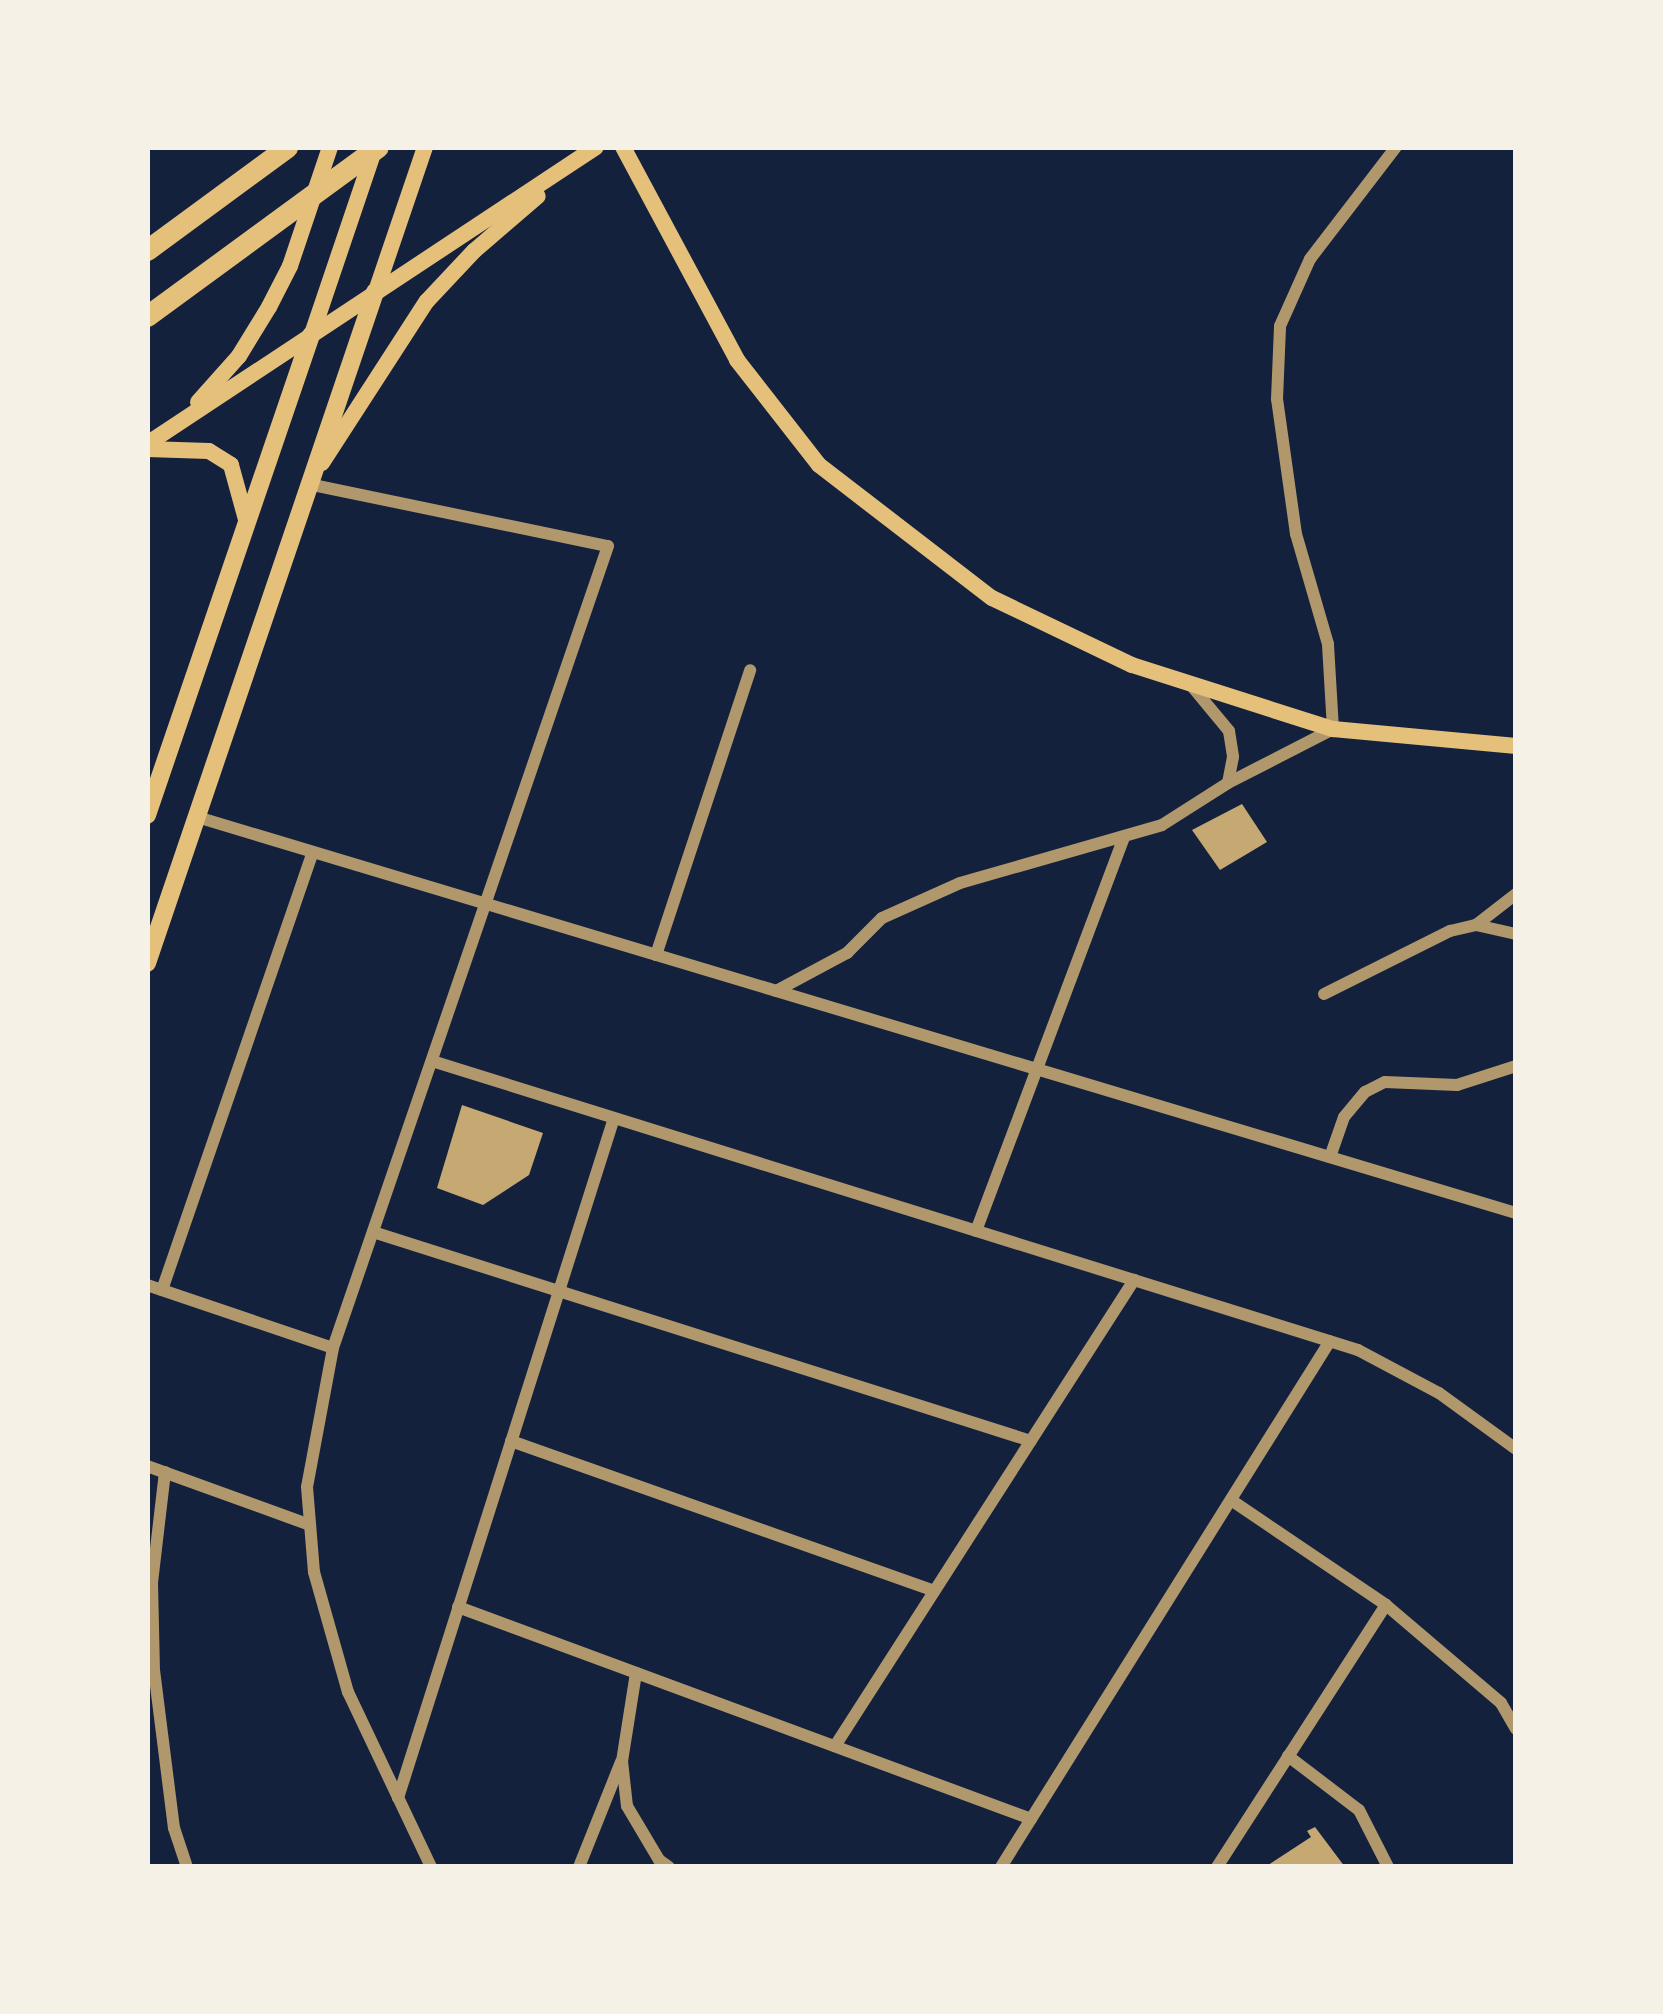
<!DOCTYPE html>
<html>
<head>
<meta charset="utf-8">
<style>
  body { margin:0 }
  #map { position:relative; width:1663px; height:2014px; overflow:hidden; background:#14213d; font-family:"Fira Sans Condensed",sans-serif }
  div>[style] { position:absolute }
  .building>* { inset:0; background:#c6a872 }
  .minor>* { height:12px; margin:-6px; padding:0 6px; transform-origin:6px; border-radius:6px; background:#b1986c }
  .secondary>* { height:16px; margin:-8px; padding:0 8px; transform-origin:8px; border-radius:8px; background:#e5c07b }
  .primary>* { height:18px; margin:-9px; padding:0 9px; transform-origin:9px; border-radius:9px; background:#e5c07b }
  .motorway>* { height:21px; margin:-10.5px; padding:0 10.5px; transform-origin:10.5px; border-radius:10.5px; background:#e5c07b }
  span { translate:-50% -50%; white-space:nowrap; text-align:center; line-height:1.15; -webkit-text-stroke:12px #f6f1e7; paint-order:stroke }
  .frame { position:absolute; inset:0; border:150px solid #f6f1e7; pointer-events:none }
</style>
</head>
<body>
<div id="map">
  <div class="building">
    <i style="clip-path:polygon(1242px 804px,1267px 842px,1220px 870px,1192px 830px)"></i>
    <i style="clip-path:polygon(462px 1105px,543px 1133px,529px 1175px,483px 1205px,437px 1188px)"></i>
    <i style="clip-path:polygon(1315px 1827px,1345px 1867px,1265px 1867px,1311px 1837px,1307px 1831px)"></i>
  </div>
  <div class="minor">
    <i style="left:308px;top:484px;width:306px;rotate:11.7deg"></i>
    <i style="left:608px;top:546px;width:848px;rotate:108.93deg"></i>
    <i style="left:333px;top:1348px;width:141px;rotate:100.6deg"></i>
    <i style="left:307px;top:1487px;width:85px;rotate:85.3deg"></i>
    <i style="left:314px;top:1572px;width:125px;rotate:74.2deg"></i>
    <i style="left:348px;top:1692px;width:194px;rotate:64.6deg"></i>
    <i style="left:1190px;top:684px;width:61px;rotate:50.3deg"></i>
    <i style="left:1229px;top:731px;width:26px;rotate:81deg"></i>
    <i style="left:1233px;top:757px;width:26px;rotate:101deg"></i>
    <i style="left:197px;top:817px;width:1377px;rotate:16.71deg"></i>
    <i style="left:1476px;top:925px;width:51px;rotate:-37.8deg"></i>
    <i style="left:656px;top:955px;width:300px;rotate:-71.7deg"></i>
    <i style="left:776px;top:991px;width:81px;rotate:-28.2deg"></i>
    <i style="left:847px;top:953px;width:49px;rotate:-45deg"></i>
    <i style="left:882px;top:918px;width:85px;rotate:-24.2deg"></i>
    <i style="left:960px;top:883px;width:210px;rotate:-16deg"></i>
    <i style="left:1162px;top:825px;width:78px;rotate:-32.5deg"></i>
    <i style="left:1228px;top:783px;width:118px;rotate:-27.2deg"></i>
    <i style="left:1333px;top:729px;width:85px;rotate:-93.4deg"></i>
    <i style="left:1328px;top:644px;width:115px;rotate:-106.2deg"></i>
    <i style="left:1296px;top:534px;width:136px;rotate:-98deg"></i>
    <i style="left:1277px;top:399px;width:73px;rotate:-87.6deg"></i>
    <i style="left:1280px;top:326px;width:73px;rotate:-65.9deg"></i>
    <i style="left:1310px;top:259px;width:141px;rotate:-52.5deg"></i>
    <i style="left:1324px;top:994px;width:141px;rotate:-26.6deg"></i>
    <i style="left:1450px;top:931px;width:27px;rotate:-13deg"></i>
    <i style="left:1476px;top:925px;width:41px;rotate:12.7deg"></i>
    <i style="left:432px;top:1061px;width:970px;rotate:17.33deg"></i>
    <i style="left:1358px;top:1350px;width:92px;rotate:28deg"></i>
    <i style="left:1439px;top:1393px;width:95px;rotate:36deg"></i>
    <i style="left:1330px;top:1157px;width:42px;rotate:-70.7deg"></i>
    <i style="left:1344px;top:1117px;width:33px;rotate:-50deg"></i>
    <i style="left:1365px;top:1092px;width:22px;rotate:-27deg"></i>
    <i style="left:1385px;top:1082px;width:72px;rotate:2.4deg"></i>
    <i style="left:1457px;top:1085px;width:62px;rotate:-17.9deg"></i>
    <i style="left:976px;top:1231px;width:420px;rotate:-69.4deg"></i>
    <i style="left:373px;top:1232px;width:690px;rotate:17.62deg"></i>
    <i style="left:147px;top:1285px;width:196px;rotate:18.7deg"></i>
    <i style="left:162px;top:1290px;width:463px;rotate:-71deg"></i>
    <i style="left:511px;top:1441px;width:449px;rotate:19.5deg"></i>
    <i style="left:147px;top:1466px;width:173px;rotate:19.9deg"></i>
    <i style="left:165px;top:1472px;width:112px;rotate:96.7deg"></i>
    <i style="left:152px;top:1583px;width:87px;rotate:88.7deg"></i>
    <i style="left:154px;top:1670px;width:159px;rotate:82.8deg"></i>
    <i style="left:174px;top:1828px;width:41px;rotate:71.6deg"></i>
    <i style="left:1231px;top:1500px;width:187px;rotate:34.1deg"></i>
    <i style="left:1386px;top:1605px;width:151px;rotate:40.4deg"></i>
    <i style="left:1501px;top:1703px;width:30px;rotate:60deg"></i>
    <i style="left:458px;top:1607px;width:611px;rotate:20.3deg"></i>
    <i style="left:636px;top:1673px;width:89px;rotate:99deg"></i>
    <i style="left:622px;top:1761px;width:45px;rotate:83.7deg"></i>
    <i style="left:627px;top:1806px;width:63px;rotate:59.3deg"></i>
    <i style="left:659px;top:1860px;width:12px;rotate:35deg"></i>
    <i style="left:835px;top:1746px;width:554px;rotate:-57.31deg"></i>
    <i style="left:1288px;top:1756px;width:89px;rotate:37.3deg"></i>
    <i style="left:1359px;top:1810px;width:64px;rotate:63deg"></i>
    <i style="left:398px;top:1798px;width:713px;rotate:-72.38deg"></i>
    <i style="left:579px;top:1867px;width:113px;rotate:-68.2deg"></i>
    <i style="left:1001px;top:1867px;width:620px;rotate:-57.98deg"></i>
    <i style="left:1217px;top:1867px;width:312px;rotate:-57.2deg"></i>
  </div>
  <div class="secondary">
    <i style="left:623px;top:147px;width:242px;rotate:61.8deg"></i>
    <i style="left:737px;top:360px;width:133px;rotate:52deg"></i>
    <i style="left:819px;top:465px;width:218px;rotate:37.6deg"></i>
    <i style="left:992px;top:598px;width:155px;rotate:25.6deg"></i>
    <i style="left:1132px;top:665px;width:211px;rotate:17.7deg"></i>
    <i style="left:1333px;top:729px;width:184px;rotate:5.3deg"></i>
    <i style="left:376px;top:291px;width:152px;rotate:-71.2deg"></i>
    <i style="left:312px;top:334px;width:196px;rotate:-71.3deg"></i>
    <i style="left:198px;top:402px;width:62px;rotate:-48.3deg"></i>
    <i style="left:239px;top:356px;width:57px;rotate:-58.5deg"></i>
    <i style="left:269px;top:307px;width:46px;rotate:-62.9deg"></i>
    <i style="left:290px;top:266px;width:126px;rotate:-71.4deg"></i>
    <i style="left:147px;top:444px;width:538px;rotate:-33.48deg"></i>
    <i style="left:147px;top:449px;width:62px;rotate:1.8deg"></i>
    <i style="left:209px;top:451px;width:26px;rotate:32deg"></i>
    <i style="left:231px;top:465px;width:60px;rotate:74.6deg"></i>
    <i style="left:322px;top:463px;width:193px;rotate:-57.1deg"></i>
    <i style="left:427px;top:301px;width:69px;rotate:-46.8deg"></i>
    <i style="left:474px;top:251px;width:84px;rotate:-40.7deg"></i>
  </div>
  <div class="primary">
    <i style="left:147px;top:815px;width:507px;rotate:-71.14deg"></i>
    <i style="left:147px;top:963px;width:709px;rotate:-71.23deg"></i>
  </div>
  <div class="motorway">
    <i style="left:147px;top:250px;width:174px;rotate:-36.3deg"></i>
    <i style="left:147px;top:316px;width:286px;rotate:-36.2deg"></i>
  </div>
  <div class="frame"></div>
</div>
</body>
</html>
